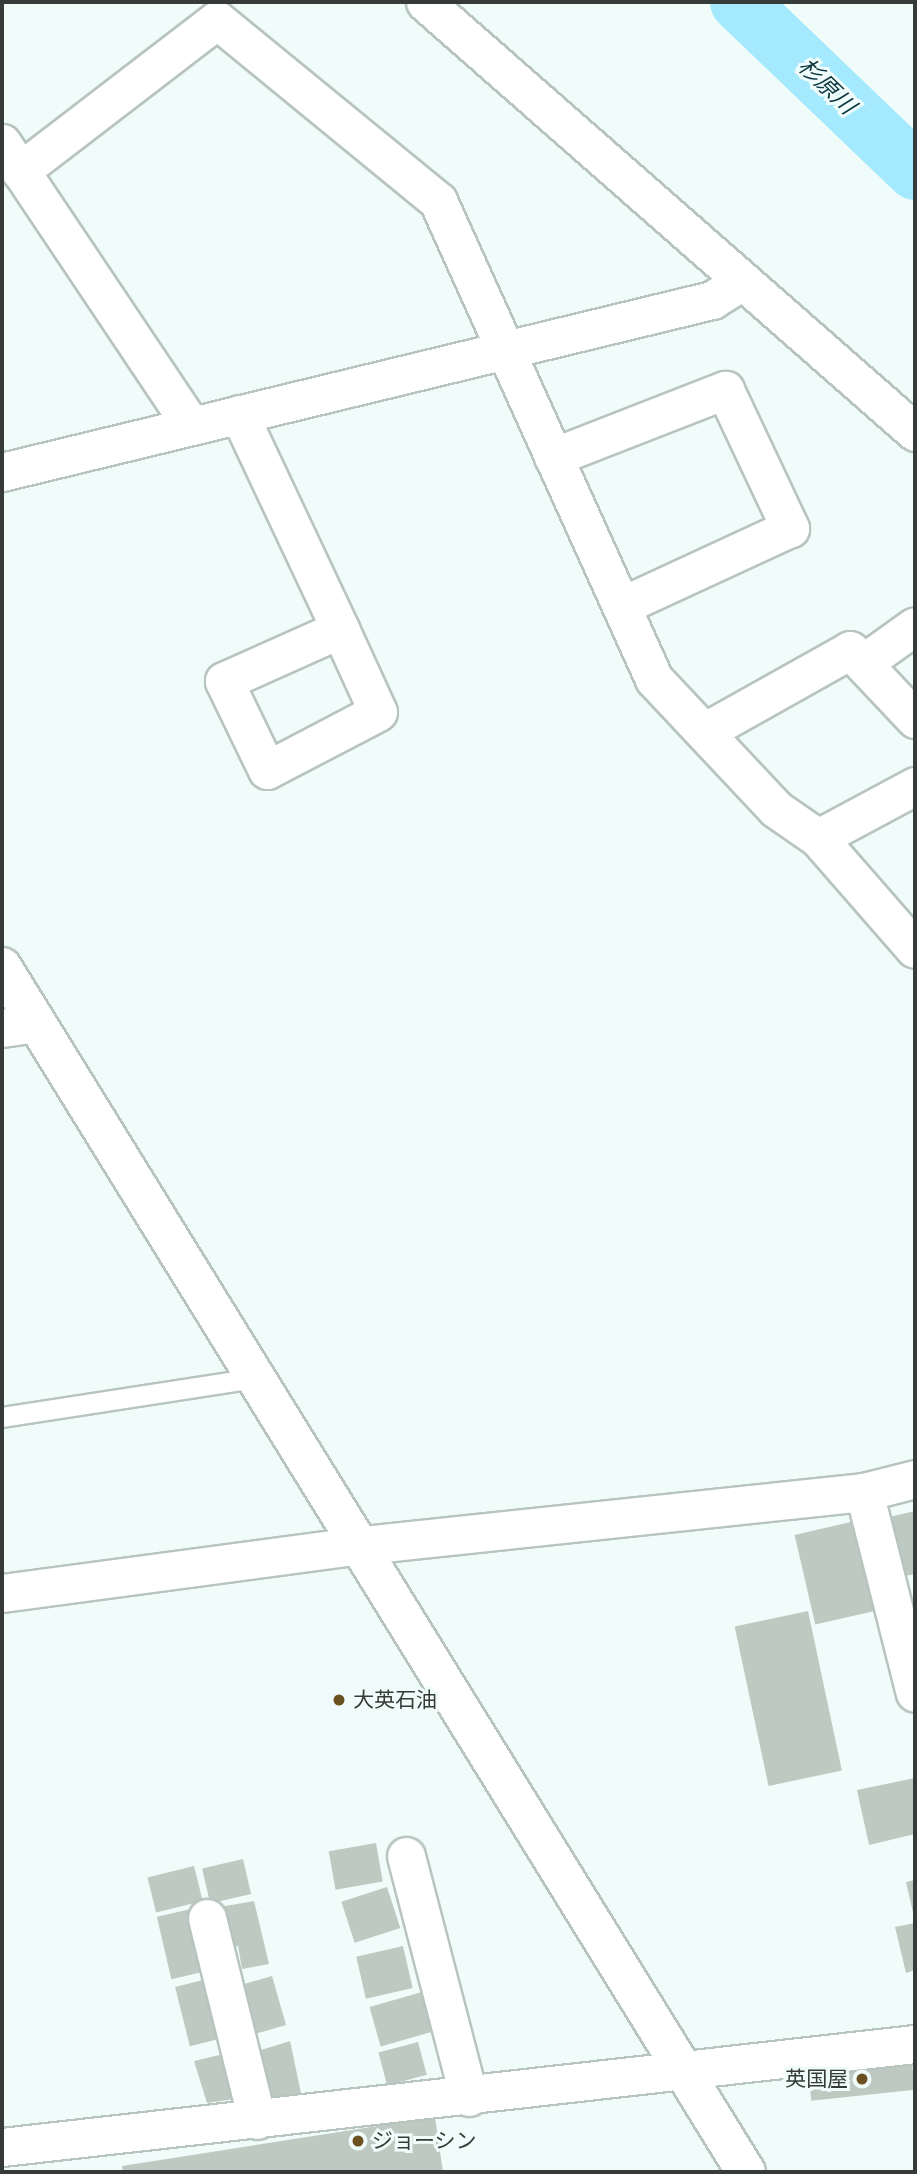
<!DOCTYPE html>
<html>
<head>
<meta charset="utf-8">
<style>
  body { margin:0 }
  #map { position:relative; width:917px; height:2174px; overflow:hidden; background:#effcf9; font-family:"PT Sans Narrow","Noto Sans JP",sans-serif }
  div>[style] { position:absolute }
  .river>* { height:58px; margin:-29px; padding:0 29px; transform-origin:29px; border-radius:29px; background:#a4e9fd }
  .building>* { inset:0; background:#bec9c2; transform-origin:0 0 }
  .roads { filter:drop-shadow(2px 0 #b7c4c0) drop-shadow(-2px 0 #b7c4c0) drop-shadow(0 2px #b7c4c0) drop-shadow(0 -2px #b7c4c0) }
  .service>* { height:19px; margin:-9.5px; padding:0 9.5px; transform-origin:9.5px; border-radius:9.5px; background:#fff }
  .minor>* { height:37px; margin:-18.5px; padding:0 18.5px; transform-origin:18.5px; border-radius:18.5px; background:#fff }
  .tertiary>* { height:38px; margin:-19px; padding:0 19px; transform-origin:19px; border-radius:19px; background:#fff }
  .dots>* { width:19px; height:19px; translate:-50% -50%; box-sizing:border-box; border:4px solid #effcf9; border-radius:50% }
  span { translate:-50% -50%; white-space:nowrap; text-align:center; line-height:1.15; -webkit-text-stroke:6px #effcf9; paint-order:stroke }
  .poi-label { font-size:21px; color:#363b3a }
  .left { translate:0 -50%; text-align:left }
  .right { translate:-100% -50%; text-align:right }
  .water-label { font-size:23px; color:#0d3842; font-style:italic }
  .frame { position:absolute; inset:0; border:4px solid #363b3a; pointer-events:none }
</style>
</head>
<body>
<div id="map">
  <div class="river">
    <i style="left:739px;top:2px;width:244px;rotate:43.8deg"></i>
  </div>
  <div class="building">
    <i style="clip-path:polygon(915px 1511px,915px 1574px,900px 1577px,885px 1518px)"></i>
    <i style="left:855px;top:1521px;width:92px;height:62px;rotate:77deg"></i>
    <i style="clip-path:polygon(915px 1598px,915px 1633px,907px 1600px)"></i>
    <i style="left:808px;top:1611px;width:163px;height:75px;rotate:78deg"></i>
    <i style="clip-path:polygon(915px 1778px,915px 1834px,869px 1845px,857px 1790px)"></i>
    <i style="left:376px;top:1843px;width:39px;height:48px;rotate:80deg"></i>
    <i style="left:243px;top:1859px;width:36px;height:42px;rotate:77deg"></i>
    <i style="left:194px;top:1866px;width:36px;height:48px;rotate:76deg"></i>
    <i style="clip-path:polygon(915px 1880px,915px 1916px,914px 1917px,906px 1882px)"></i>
    <i style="left:387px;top:1887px;width:43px;height:48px;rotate:72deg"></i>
    <i style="clip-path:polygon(254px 1901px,269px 1964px,242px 1969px,238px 1946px,229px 1949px,220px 1907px)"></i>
    <i style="left:191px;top:1909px;width:64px;height:35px;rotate:77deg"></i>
    <i style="clip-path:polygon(915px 1923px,915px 1970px,906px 1973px,895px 1927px)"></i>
    <i style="left:403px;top:1946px;width:43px;height:48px;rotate:77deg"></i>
    <i style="left:272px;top:1976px;width:51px;height:35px;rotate:74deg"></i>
    <i style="left:211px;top:1978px;width:61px;height:37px;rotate:76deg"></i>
    <i style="left:429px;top:1990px;width:41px;height:62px;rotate:74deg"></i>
    <i style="clip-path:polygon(290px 2041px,301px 2093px,271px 2097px,258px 2051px)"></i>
    <i style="left:418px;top:2042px;width:34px;height:41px;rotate:75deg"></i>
    <i style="clip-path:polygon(228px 2053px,241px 2098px,207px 2103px,194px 2061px)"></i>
    <i style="left:911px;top:2054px;width:36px;height:104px;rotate:84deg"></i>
    <i style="clip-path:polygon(435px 2117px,443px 2172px,123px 2172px,122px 2166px)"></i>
  </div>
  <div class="roads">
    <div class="service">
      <i style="left:2px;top:1417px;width:260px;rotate:-8.8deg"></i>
    </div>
    <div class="minor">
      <i style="left:425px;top:2px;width:652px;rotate:41.27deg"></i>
      <i style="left:2px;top:143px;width:338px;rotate:56.2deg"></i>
      <i style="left:20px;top:171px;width:248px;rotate:-37.5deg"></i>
      <i style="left:217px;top:20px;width:286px;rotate:39.3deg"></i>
      <i style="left:438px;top:201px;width:525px;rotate:65.68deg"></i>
      <i style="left:654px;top:679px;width:178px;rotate:46.8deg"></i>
      <i style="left:776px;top:809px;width:51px;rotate:34.6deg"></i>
      <i style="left:818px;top:838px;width:147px;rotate:48.9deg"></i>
      <i style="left:239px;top:414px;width:238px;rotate:64.8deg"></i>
      <i style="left:340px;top:629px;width:91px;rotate:65.4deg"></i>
      <i style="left:378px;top:712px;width:125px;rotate:152.4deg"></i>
      <i style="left:267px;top:770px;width:99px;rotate:-115.8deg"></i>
      <i style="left:224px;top:681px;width:127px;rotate:-24.1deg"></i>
      <i style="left:553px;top:457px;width:185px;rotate:-21.3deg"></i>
      <i style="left:725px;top:390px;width:153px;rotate:64.8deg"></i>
      <i style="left:790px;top:528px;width:186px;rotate:155.2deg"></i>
      <i style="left:2px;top:472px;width:731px;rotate:-13.62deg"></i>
      <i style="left:712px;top:300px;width:36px;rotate:-32deg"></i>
      <i style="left:866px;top:661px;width:60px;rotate:-35.5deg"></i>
      <i style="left:704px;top:732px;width:167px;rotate:-29.3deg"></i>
      <i style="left:850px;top:650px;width:95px;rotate:46.7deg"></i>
      <i style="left:818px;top:838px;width:110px;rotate:-28.2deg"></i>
      <i style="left:2px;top:1028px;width:35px;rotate:-8deg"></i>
      <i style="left:864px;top:1492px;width:207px;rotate:75.8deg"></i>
      <i style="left:2px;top:1593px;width:365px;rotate:-7.6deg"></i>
      <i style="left:364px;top:1545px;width:503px;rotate:-6.05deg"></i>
      <i style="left:864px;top:1492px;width:53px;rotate:-14.3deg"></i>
      <i style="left:406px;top:1856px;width:249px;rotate:75.4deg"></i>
      <i style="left:207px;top:1918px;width:208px;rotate:76.1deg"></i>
      <i style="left:2px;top:2147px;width:919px;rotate:-6.44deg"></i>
    </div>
    <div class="tertiary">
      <i style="left:2px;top:967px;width:1416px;rotate:58.31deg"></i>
    </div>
  </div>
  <div class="dots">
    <i style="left:339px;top:1700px;background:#6b5122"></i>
    <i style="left:862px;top:2079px;background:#6b5122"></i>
    <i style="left:358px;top:2141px;background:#6b5122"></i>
  </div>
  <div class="poi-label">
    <span class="left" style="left:353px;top:1700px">大英石油</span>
    <span class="right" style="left:848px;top:2079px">英国屋</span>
    <span class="left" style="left:372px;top:2141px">ジョーシン</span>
  </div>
  <div class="water-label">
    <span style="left:827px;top:86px;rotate:44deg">杉原川</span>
  </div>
  <div class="frame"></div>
</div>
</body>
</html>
